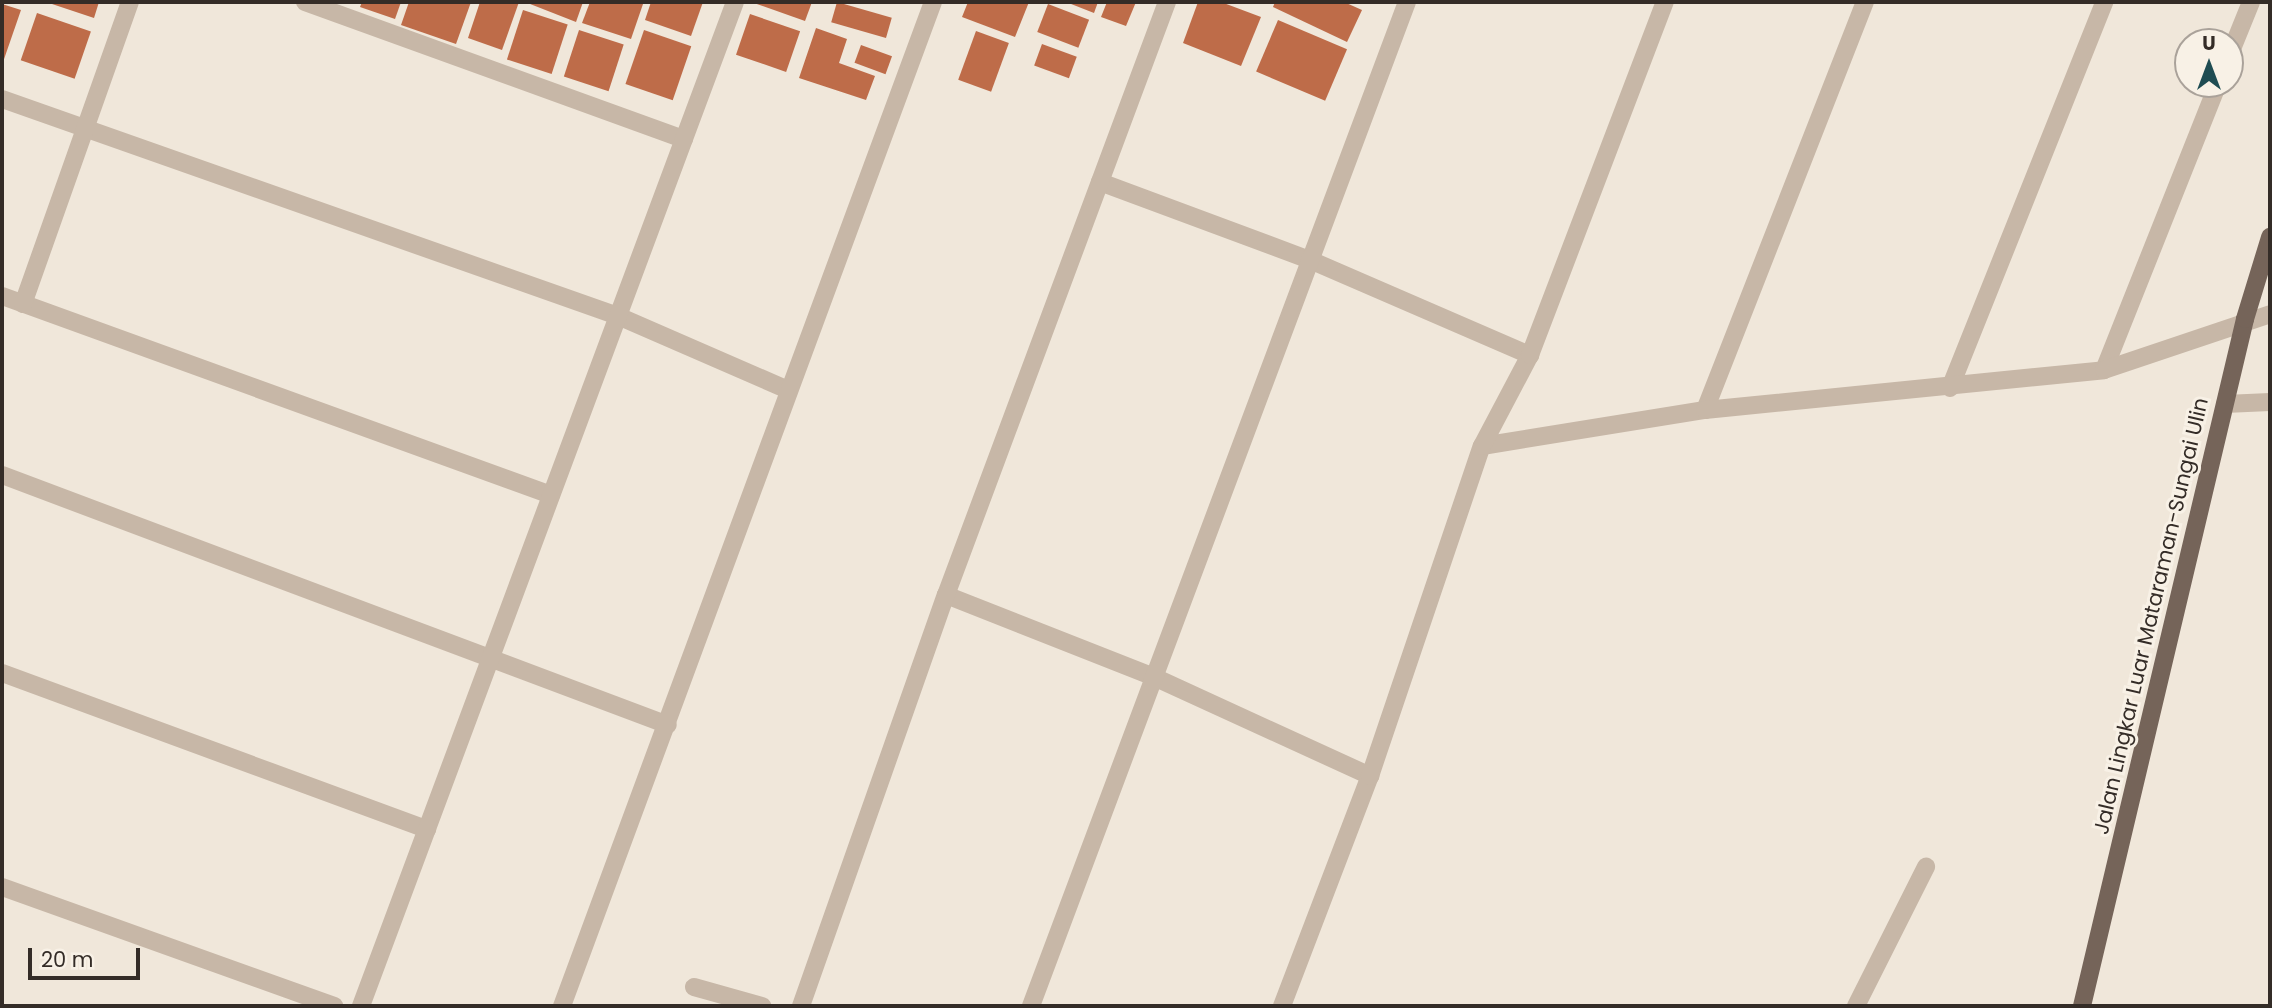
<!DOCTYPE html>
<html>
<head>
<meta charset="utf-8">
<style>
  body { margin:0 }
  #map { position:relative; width:2272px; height:1008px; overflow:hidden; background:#f0e7da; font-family:Poppins,sans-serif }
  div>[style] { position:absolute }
  .building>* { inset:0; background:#be6c49; transform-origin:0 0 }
  .minor>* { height:18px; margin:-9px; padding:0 9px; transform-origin:9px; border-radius:9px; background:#c7b7a7 }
  .major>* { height:18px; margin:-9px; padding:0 9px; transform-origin:9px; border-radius:9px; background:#756459 }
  span { translate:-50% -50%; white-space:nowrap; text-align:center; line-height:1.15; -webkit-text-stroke:6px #f8f1e6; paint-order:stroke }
  .street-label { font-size:21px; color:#342c27 }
  .frame { position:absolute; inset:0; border:4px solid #342c27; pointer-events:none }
  .north { position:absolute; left:2174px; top:28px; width:70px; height:70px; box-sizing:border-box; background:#f8f1e6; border:2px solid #aaa29a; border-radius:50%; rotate:0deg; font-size:19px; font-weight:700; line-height:28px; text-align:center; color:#342c27 }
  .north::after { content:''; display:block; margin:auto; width:24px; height:32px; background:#1f4c52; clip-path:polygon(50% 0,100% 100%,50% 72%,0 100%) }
  .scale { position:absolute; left:28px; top:948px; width:112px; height:32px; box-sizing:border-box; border:4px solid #342c27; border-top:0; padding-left:9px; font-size:21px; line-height:24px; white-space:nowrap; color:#342c27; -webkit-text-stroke:5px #f8f1e6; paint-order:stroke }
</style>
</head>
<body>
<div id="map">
  <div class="building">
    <i style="clip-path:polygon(46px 2px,99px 2px,94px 18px)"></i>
    <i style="clip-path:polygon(362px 2px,401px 2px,395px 19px,360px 7px)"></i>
    <i style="clip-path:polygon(409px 2px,471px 2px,456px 44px,401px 25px)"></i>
    <i style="clip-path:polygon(480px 2px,519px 2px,502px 50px,468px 38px)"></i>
    <i style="clip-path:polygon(525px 2px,583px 2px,576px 22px)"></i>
    <i style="clip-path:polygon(590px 2px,643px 4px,631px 39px,582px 23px)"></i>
    <i style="clip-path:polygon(651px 2px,703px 2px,691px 36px,645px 20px)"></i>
    <i style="clip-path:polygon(751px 2px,812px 2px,805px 21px)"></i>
    <i style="left:837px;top:2px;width:57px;height:21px;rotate:16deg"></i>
    <i style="clip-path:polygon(968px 2px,1029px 2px,1015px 37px,962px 17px)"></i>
    <i style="clip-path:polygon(1066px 2px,1098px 2px,1094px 13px)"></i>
    <i style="clip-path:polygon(1107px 2px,1136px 2px,1126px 26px,1101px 17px)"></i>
    <i style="clip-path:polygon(1198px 2px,1221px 2px,1261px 17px,1241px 66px,1183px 43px)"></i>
    <i style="clip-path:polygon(1275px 2px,1344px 2px,1362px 10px,1347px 42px,1273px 7px)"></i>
    <i style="clip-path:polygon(2px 4px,21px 10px,2px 65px)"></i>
    <i style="left:1048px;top:4px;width:44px;height:30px;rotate:21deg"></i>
    <i style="left:523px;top:10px;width:47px;height:52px;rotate:18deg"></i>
    <i style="left:37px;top:13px;width:57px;height:50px;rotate:19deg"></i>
    <i style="left:750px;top:14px;width:53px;height:43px;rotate:19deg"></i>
    <i style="left:1278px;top:20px;width:75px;height:56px;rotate:23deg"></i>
    <i style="clip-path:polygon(816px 28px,847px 39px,839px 63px,875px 76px,866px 100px,799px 78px)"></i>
    <i style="left:579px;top:30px;width:47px;height:49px;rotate:18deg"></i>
    <i style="left:644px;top:30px;width:50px;height:57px;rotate:19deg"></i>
    <i style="left:976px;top:31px;width:35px;height:52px;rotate:20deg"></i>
    <i style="left:1042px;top:44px;width:37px;height:23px;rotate:20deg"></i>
    <i style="left:861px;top:45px;width:33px;height:19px;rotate:20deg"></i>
  </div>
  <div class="minor">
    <i style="left:305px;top:2px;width:403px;rotate:19.9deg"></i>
    <i style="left:2230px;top:54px;width:56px;rotate:-68deg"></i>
    <i style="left:2px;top:99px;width:653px;rotate:19.41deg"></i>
    <i style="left:618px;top:316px;width:183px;rotate:23.5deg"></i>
    <i style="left:1100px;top:182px;width:224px;rotate:20.4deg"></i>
    <i style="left:1310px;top:260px;width:240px;rotate:23.4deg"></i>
    <i style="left:2px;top:296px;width:584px;rotate:19.92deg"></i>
    <i style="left:23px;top:304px;width:320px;rotate:-70.5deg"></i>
    <i style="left:2104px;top:370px;width:308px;rotate:-68.3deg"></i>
    <i style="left:1950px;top:388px;width:416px;rotate:-68.2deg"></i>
    <i style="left:2225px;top:404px;width:45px;rotate:-2.5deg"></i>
    <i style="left:1705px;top:410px;width:438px;rotate:-68.6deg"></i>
    <i style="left:1482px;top:446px;width:226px;rotate:-9.2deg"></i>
    <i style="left:1705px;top:410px;width:401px;rotate:-5.7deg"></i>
    <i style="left:2104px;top:370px;width:175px;rotate:-18.6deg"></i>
    <i style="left:2px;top:475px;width:711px;rotate:20.57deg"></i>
    <i style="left:946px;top:595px;width:224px;rotate:21.5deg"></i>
    <i style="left:1154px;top:677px;width:238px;rotate:24.6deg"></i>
    <i style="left:2px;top:673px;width:453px;rotate:20.2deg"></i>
    <i style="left:2px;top:887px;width:353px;rotate:19.7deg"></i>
    <i style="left:694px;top:987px;width:71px;rotate:15.6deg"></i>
    <i style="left:361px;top:1006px;width:1071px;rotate:-69.57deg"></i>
    <i style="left:562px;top:1006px;width:1070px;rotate:-69.72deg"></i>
    <i style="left:801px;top:1006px;width:436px;rotate:-70.6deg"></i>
    <i style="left:946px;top:595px;width:633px;rotate:-69.56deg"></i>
    <i style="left:1031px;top:1006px;width:1072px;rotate:-69.47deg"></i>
    <i style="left:1282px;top:1006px;width:246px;rotate:-69.1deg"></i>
    <i style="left:1370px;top:776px;width:348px;rotate:-71.3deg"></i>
    <i style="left:1482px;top:446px;width:103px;rotate:-62.2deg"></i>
    <i style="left:1530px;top:355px;width:378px;rotate:-69.1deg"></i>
    <i style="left:1856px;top:1006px;width:156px;rotate:-63.3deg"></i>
  </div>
  <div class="major">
    <i style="left:2082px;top:1006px;width:706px;rotate:-76.65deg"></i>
    <i style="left:2245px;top:319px;width:86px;rotate:-73deg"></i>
  </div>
  <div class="street-label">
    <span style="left:2151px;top:616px;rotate:-77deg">Jalan Lingkar Luar Mataraman-Sungai Ulin</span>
  </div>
  <div class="frame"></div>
  <div class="north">U</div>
  <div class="scale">20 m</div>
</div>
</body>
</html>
